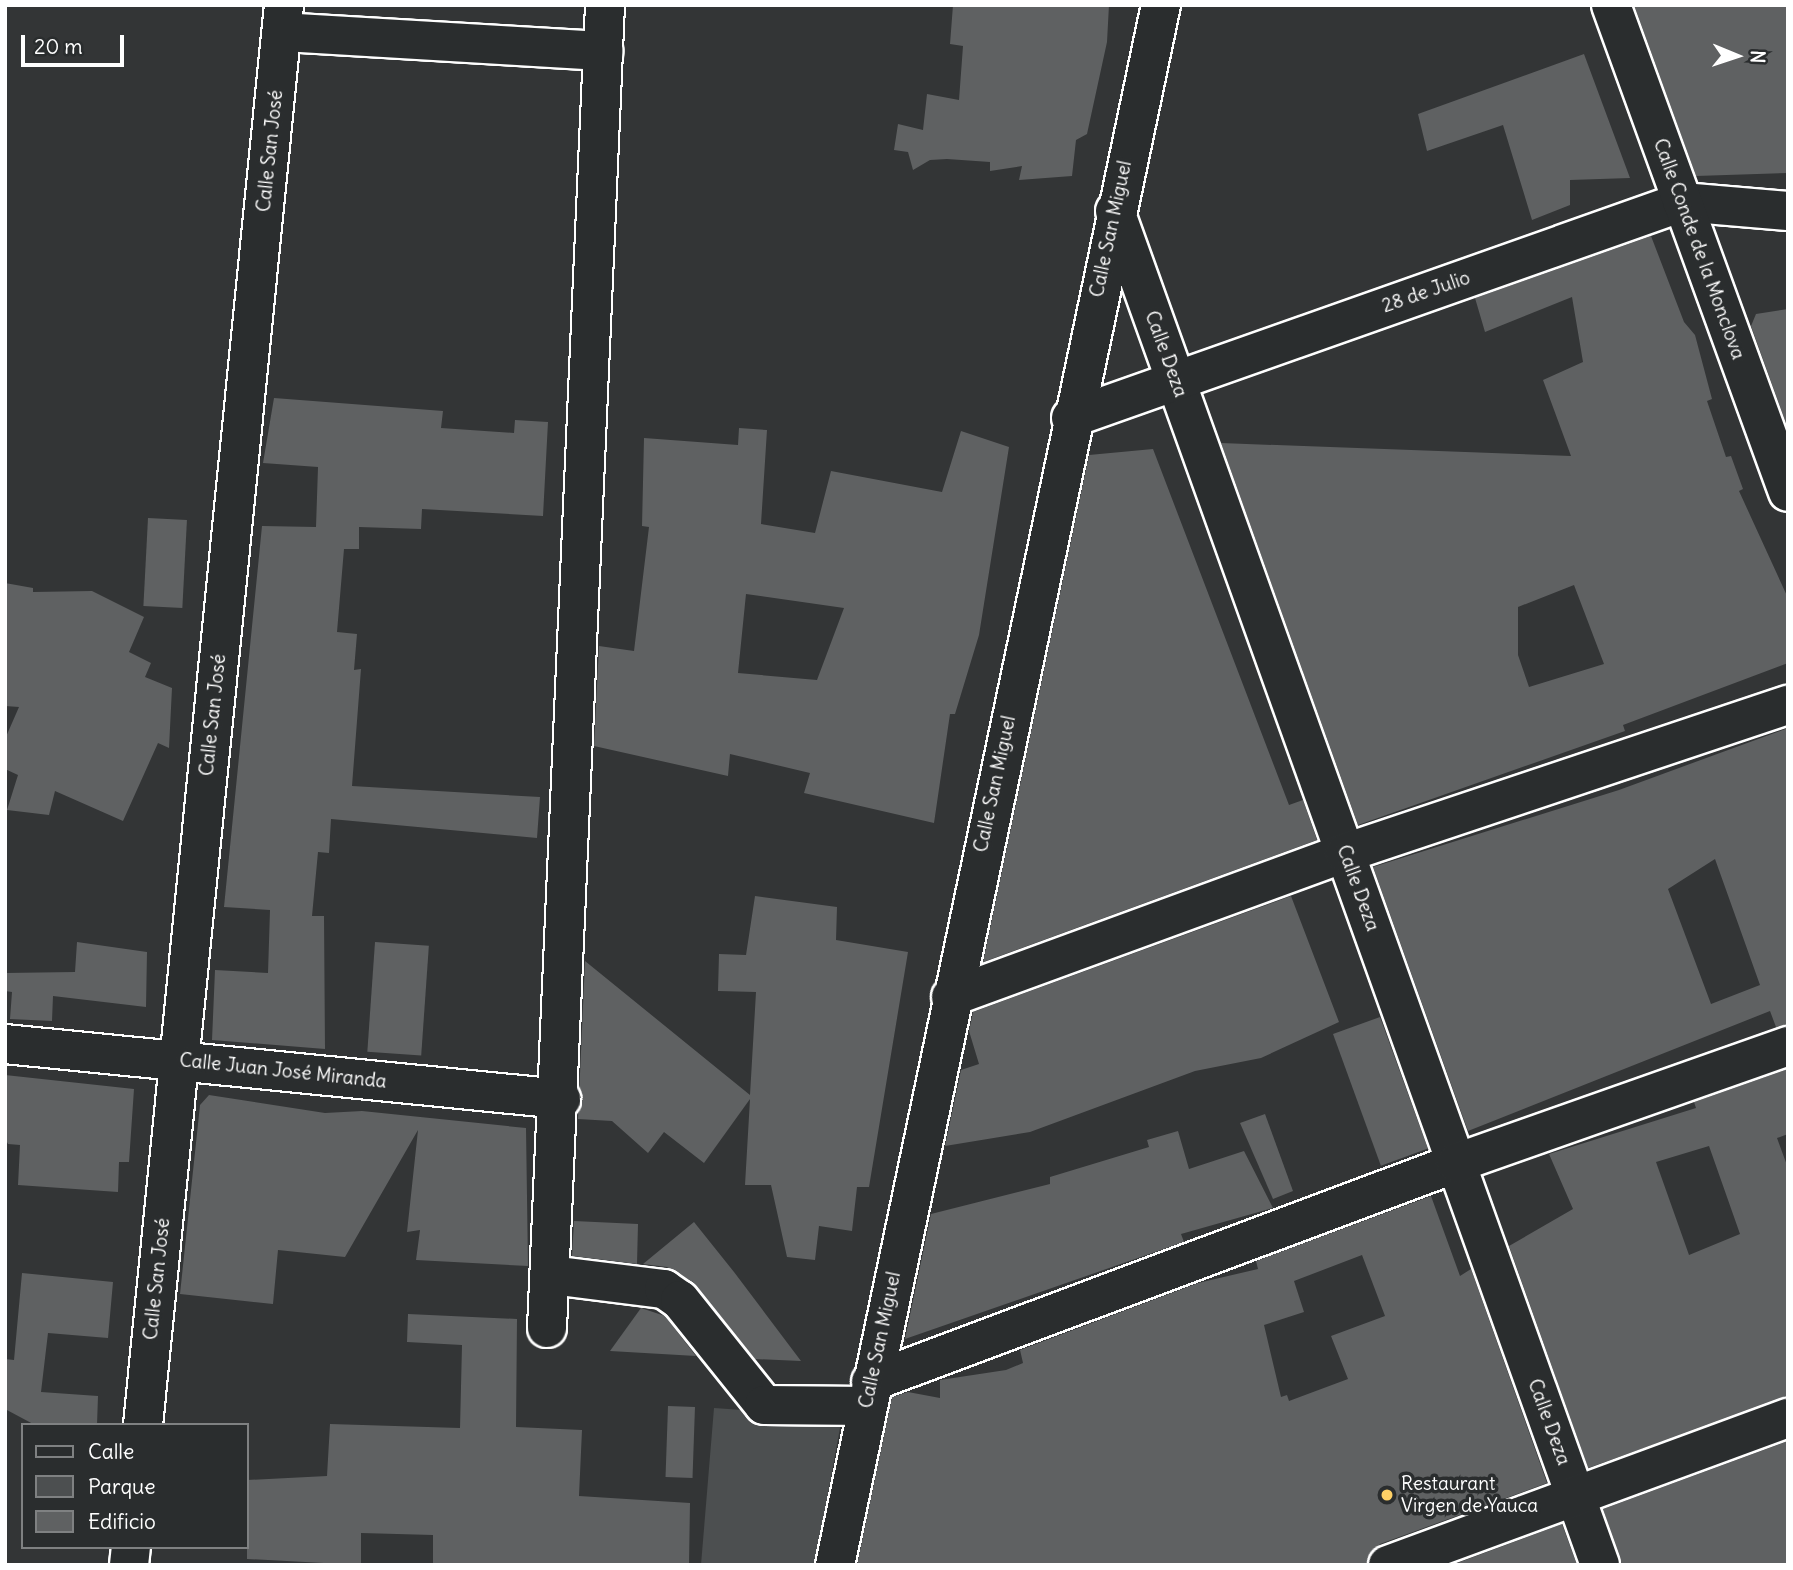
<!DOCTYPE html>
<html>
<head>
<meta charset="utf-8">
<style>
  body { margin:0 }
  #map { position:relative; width:1793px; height:1570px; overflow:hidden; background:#333536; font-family:Delius,sans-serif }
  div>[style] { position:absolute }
  .green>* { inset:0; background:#4c4f50 }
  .building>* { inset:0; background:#5f6162; transform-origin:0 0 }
  .roads { filter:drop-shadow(2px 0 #fff) drop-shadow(-2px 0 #fff) drop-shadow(0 2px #fff) drop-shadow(0 -2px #fff) }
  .minor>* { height:38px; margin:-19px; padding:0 19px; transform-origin:19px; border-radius:19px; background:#2a2d2e }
  .tertiary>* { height:38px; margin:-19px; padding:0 19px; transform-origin:19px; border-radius:19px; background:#2a2d2e }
  .dots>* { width:19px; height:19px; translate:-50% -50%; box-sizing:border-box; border:4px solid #2a2d2e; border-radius:50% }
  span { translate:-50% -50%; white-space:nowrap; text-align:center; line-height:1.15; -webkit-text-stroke:7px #2a2d2e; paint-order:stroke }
  .street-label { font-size:19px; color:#fff }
  .poi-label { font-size:19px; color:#fff }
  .left { translate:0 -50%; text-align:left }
  .frame { position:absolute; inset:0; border:7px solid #fff; pointer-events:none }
  .legend { position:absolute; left:21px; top:1423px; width:228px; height:126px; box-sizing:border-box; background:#2a2d2e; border:2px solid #7f8182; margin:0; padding:9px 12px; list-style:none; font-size:21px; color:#fff }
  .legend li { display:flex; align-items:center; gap:14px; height:35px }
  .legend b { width:35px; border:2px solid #7f8182 }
  .north { position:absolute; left:1702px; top:21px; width:70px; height:70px; -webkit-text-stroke:5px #2a2d2e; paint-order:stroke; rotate:92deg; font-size:19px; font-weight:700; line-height:28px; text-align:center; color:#fff }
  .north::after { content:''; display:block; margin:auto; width:24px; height:32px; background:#fff; clip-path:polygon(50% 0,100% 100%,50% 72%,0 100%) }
  .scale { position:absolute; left:21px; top:35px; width:103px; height:32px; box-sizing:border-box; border:4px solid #fff; border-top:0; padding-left:9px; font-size:21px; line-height:24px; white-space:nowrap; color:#fff; -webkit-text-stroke:5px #2a2d2e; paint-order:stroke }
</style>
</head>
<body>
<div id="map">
  <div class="green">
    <i style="clip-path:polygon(714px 1408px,842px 1417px,815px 1565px,701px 1565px)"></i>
  </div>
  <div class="building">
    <i style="clip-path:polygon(953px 5px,1109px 5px,1107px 42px,1087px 134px,1076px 140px,1072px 176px,1019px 180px,1022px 166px,990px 171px,990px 162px,947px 159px,930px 160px,913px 170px,908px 152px,894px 150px,898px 124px,923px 130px,927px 94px,959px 100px,963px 46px,950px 44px)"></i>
    <i style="clip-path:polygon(1634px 5px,1788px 5px,1788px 173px,1696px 176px)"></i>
    <i style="clip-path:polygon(1584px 54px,1630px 178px,1570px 180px,1570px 205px,1532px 220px,1503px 125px,1427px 151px,1418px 114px)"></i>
    <i style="clip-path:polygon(evenodd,1651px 236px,1684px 322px,1695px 335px,1712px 399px,1707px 401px,1726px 457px,1731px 456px,1743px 489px,1739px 491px,1788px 598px,1788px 663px,1623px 725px,1625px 731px,1358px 825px,1221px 443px,1571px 456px,1543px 380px,1583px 362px,1572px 297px,1485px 332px,1475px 298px,1651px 236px,1574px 585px,1604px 664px,1529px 687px,1518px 655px,1518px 607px,1574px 585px)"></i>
    <i style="clip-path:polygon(1788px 309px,1788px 426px,1787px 426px,1751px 326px,1756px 314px)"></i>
    <i style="clip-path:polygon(274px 398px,443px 411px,441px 428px,514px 433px,515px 420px,548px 422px,543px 516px,422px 509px,421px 529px,359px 527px,359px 549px,344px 549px,337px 632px,357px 634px,354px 670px,361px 669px,352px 786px,540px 797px,537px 838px,331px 819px,329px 853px,318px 852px,312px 916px,324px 916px,325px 1049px,212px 1040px,215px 970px,268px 973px,270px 910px,224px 907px,262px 526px,316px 527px,318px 467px,263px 463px)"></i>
    <i style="clip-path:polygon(evenodd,739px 428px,767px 430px,761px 524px,815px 533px,831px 471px,942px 492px,961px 431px,1009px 447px,979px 635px,955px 714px,950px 714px,934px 823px,804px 793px,810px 773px,730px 754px,728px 776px,594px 746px,599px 646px,634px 651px,649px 527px,642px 526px,644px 438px,738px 445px,739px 428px,746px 594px,844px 608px,817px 680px,738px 673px,746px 594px)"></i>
    <i style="clip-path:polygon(1153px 449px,1289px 805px,1303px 800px,1317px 840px,983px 962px,1089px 455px)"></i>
    <i style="left:148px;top:518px;width:39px;height:88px;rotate:3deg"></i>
    <i style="clip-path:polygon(5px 583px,33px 588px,33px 592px,92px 591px,144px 617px,129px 652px,151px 663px,145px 677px,172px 688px,169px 748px,158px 743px,123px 821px,55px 791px,49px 815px,7px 810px,18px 775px,5px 769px,5px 739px,19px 707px,5px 706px)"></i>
    <i style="clip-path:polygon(evenodd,1788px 728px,1788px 1025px,1776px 1027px,1770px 1011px,1468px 1131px,1373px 867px,1619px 790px,1788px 728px,1715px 859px,1760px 985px,1711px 1004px,1668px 889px,1715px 859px)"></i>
    <i style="clip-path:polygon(755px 896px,837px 907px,836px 940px,908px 952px,869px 1187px,857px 1187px,852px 1231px,819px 1226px,815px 1260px,787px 1257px,771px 1185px,745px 1185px,750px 1099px,704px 1163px,664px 1132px,648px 1153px,612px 1121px,578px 1119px,585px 961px,750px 1095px,756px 992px,718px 991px,719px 954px,746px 955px)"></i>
    <i style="clip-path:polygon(1291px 896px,1339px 1022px,1261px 1058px,1195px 1071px,1030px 1132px,945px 1146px,961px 1070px,979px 1064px,969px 1031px,973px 1012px)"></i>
    <i style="clip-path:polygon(77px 942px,147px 952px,146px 1007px,53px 996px,52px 1021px,10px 1019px,12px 992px,5px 991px,5px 973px,75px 972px)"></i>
    <i style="left:375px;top:942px;width:54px;height:110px;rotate:4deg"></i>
    <i style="left:1380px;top:1017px;width:140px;height:50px;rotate:70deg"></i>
    <i style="clip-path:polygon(evenodd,1788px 1069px,1788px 1134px,1777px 1138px,1788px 1168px,1788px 1397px,1588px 1468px,1509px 1246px,1573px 1209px,1549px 1154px,1696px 1108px,1694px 1102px,1788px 1069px,1709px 1146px,1740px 1234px,1689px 1255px,1656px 1162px,1709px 1146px)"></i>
    <i style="clip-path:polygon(5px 1075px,134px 1089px,129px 1162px,119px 1162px,118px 1192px,18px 1185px,20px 1145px,8px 1144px,5px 1138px)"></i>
    <i style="clip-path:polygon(209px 1095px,325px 1113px,362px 1111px,526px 1128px,528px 1266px,416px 1260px,420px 1230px,407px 1232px,418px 1130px,345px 1257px,278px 1250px,273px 1304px,180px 1294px,200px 1105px)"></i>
    <i style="clip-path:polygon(1265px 1114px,1293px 1191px,1273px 1199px,1240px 1123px)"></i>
    <i style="clip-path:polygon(1178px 1131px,1189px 1169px,1244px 1151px,1273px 1208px,1181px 1234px,1184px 1242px,905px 1339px,931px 1214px,1050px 1184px,1050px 1177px,1149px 1147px,1147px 1140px)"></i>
    <i style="clip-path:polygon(evenodd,1431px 1196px,1460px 1276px,1471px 1269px,1547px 1483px,1380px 1544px,1367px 1565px,857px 1565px,892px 1397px,908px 1392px,940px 1398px,940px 1380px,1006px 1370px,1023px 1363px,1020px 1350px,1198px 1283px,1258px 1269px,1256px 1261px,1431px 1196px,1362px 1255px,1385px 1316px,1331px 1336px,1348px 1379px,1289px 1401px,1287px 1395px,1281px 1397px,1264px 1325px,1304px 1312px,1294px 1281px,1362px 1255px)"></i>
    <i style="clip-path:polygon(574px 1221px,638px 1224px,637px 1264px,572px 1256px)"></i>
    <i style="clip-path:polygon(694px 1222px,734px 1272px,801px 1361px,755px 1359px,693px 1282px,667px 1267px,643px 1264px)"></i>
    <i style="clip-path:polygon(22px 1273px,113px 1282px,108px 1338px,48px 1333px,41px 1392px,98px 1396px,97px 1425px,35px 1425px,5px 1409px,5px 1359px,14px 1360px)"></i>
    <i style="clip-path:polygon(641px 1308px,665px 1316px,696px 1356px,610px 1351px)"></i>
    <i style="clip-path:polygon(408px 1314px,517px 1319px,516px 1427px,582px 1430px,579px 1496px,690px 1503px,689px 1565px,433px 1565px,433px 1535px,361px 1533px,361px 1565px,247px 1559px,247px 1480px,327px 1476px,330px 1424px,460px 1428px,462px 1345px,407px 1342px)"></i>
    <i style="left:668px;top:1406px;width:27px;height:71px;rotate:2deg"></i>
    <i style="clip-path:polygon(1788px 1441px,1788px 1565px,1621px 1565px,1603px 1509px)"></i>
    <i style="clip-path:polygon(1562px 1524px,1577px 1565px,1452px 1565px)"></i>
  </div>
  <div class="roads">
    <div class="minor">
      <i style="left:282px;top:32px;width:322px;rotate:3.4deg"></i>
      <i style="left:1115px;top:211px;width:1438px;rotate:70.29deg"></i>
      <i style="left:1071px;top:418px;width:648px;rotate:-19.47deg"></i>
      <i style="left:1682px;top:202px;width:106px;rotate:4.9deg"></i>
      <i style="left:951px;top:997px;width:419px;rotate:-20.1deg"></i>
      <i style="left:1345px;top:853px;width:467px;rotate:-18.5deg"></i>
      <i style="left:5px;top:1044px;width:559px;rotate:5.65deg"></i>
      <i style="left:551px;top:1275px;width:114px;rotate:7.1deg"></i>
      <i style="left:664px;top:1289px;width:19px;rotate:35deg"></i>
      <i style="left:680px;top:1300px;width:134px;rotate:51.3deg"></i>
      <i style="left:764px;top:1405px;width:103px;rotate:0.6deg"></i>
      <i style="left:547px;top:1328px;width:1324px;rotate:-87.49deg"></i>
      <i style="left:871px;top:1382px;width:625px;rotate:-20.52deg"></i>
      <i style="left:1456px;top:1163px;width:352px;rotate:-19.4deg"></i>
      <i style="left:143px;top:1425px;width:1427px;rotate:-84.33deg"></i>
      <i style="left:129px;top:1565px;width:18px;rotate:-84deg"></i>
      <i style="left:835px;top:1565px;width:1594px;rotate:-78.2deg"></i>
      <i style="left:1388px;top:1565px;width:426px;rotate:-20.2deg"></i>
    </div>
    <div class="tertiary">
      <i style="left:1611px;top:5px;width:518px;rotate:70.03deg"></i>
    </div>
  </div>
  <div class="dots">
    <i style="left:1387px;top:1495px;background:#ffd166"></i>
  </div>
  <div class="street-label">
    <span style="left:270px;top:151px;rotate:-84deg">Calle San José</span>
    <span style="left:1111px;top:229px;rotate:-78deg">Calle San Miguel</span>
    <span style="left:1699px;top:249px;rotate:70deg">Calle Conde de la Monclova</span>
    <span style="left:1426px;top:292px;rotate:-19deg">28 de Julio</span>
    <span style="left:1166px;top:354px;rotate:70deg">Calle Deza</span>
    <span style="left:213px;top:715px;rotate:-84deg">Calle San José</span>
    <span style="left:995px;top:784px;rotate:-78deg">Calle San Miguel</span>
    <span style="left:1358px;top:888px;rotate:70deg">Calle Deza</span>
    <span style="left:283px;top:1071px;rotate:6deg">Calle Juan José Miranda</span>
    <span style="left:157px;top:1279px;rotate:-84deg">Calle San José</span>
    <span style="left:880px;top:1340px;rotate:-78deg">Calle San Miguel</span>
    <span style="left:1549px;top:1422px;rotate:70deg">Calle Deza</span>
  </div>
  <div class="poi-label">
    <span class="left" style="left:1401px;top:1495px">Restaurant<br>Virgen de Yauca</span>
  </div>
  <div class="frame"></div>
  <ul class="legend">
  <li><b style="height:9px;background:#2a2d2e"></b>Calle</li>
  <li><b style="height:19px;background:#4c4f50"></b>Parque</li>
  <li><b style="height:19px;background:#5f6162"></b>Edificio</li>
  </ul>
  <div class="north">N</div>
  <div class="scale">20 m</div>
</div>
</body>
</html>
